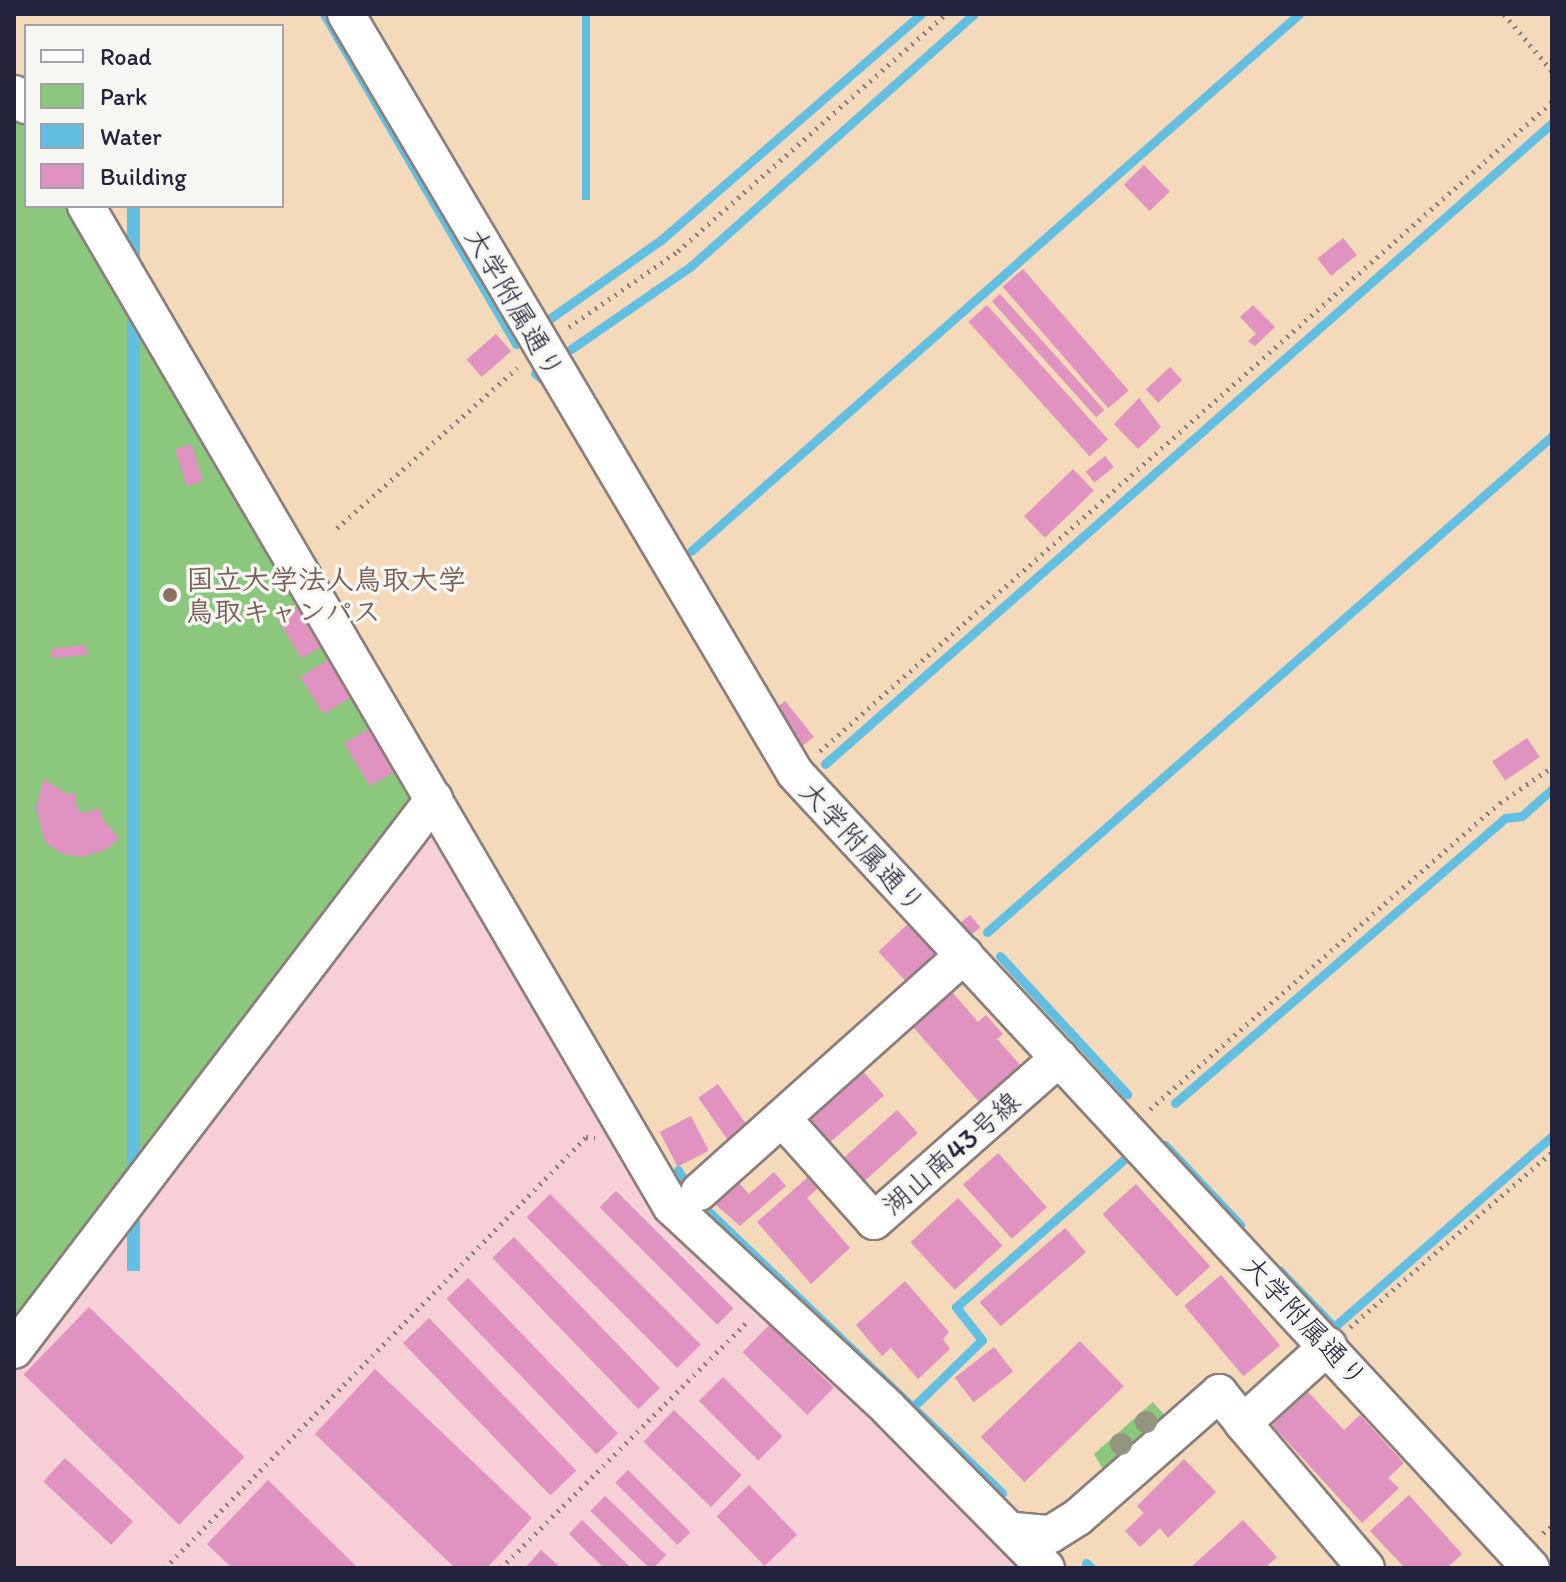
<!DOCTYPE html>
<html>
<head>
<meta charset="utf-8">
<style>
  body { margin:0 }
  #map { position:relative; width:1566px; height:1582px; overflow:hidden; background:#f4d9bb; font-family:Itim,"Klee One",sans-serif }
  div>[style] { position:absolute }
  .built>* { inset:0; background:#f6cfd7 }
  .green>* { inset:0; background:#8bc77d }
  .water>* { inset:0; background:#63bfe1; transform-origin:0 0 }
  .stream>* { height:9px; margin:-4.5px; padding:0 4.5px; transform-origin:4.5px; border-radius:4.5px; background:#63bfe1 }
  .building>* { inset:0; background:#e093c0; transform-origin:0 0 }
  .path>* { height:5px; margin-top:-2.5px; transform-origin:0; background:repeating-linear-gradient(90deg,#8b7e7b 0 2px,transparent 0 8px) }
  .roads { filter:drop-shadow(2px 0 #8b7e7b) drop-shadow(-2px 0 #8b7e7b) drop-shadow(0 2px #8b7e7b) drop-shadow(0 -2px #8b7e7b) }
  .minor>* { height:36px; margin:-18px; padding:0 18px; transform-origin:18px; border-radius:18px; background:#fff }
  .trees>* { width:22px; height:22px; margin:-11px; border-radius:50%; background:#959481 }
  .dots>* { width:22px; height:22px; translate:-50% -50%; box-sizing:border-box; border:4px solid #f6f6f2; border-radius:50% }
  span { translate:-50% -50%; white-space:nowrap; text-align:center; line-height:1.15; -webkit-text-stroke:7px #f6f6f2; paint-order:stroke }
  .street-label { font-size:28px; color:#22223b }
  .education-label { font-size:28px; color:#785e54; font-weight:700 }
  .left { translate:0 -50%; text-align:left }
  .frame { position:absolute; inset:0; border:16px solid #22223b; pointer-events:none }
  .legend { position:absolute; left:24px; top:24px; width:260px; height:184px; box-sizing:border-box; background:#f6f6f2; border:2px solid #a1a1a9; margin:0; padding:10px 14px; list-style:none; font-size:24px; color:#22223b }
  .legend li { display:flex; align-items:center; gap:16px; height:40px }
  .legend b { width:40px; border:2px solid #a1a1a9 }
</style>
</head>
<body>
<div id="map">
  <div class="built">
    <i style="clip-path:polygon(14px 77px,26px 88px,26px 206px,667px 1180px,1072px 1568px,14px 1568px)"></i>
  </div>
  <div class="green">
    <i style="clip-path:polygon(14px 109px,26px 126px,26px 206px,73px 206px,416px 794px,14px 1338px)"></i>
    <i style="clip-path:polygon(1153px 1402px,1168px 1419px,1109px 1470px,1103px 1469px,1094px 1454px)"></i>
  </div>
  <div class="water">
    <i style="left:582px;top:14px;width:8px;height:186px"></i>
    <i style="left:127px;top:206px;width:13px;height:1065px"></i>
  </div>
  <div class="stream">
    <i style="left:324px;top:14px;width:382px;rotate:59.8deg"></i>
    <i style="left:545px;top:322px;width:142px;rotate:-35.3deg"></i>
    <i style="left:661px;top:240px;width:344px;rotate:-41deg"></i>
    <i style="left:571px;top:349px;width:145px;rotate:-34.6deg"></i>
    <i style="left:690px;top:267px;width:380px;rotate:-41.7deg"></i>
    <i style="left:535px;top:373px;width:20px;rotate:41deg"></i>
    <i style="left:691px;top:551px;width:811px;rotate:-41.45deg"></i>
    <i style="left:825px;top:764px;width:969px;rotate:-41.4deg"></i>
    <i style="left:987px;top:932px;width:752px;rotate:-41.28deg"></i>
    <i style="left:1000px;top:956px;width:188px;rotate:47.4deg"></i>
    <i style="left:1175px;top:1103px;width:436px;rotate:-40.8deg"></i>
    <i style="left:1505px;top:818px;width:17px;rotate:-7deg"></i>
    <i style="left:1522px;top:816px;width:40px;rotate:-42deg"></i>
    <i style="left:1165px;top:1145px;width:110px;rotate:46.8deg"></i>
    <i style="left:678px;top:1170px;width:23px;rotate:59deg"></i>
    <i style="left:709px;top:1212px;width:406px;rotate:43.8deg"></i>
    <i style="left:1279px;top:1270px;width:79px;rotate:46deg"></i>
    <i style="left:1334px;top:1327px;width:290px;rotate:-41.2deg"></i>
    <i style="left:913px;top:1407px;width:96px;rotate:-44.2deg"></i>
    <i style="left:982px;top:1340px;width:42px;rotate:-128.2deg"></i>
    <i style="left:956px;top:1307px;width:229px;rotate:-41.3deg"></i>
    <i style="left:1086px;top:1563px;width:7px;rotate:45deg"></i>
  </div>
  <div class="building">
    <i style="left:1144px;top:165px;width:37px;height:28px;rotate:46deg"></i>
    <i style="left:1343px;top:238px;width:22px;height:33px;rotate:51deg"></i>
    <i style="left:1023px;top:269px;width:161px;height:27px;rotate:49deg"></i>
    <i style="left:1000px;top:294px;width:156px;height:11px;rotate:48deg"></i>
    <i style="left:987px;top:305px;width:181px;height:25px;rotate:48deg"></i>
    <i style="clip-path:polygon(1253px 305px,1275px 327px,1255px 346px,1248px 341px,1256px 334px,1240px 317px)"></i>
    <i style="left:496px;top:334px;width:23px;height:39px;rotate:49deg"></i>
    <i style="left:1170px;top:367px;width:18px;height:33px;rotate:47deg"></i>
    <i style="clip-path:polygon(1139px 398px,1161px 427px,1138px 449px,1114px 424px)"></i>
    <i style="left:191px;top:444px;width:39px;height:17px;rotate:72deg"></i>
    <i style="left:1105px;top:456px;width:14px;height:25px;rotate:51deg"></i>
    <i style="left:1073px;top:469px;width:30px;height:68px;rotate:46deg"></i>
    <i style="left:299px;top:607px;width:45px;height:25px;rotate:58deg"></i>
    <i style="left:86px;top:645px;width:10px;height:35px;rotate:84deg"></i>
    <i style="left:329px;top:659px;width:44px;height:34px;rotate:58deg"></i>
    <i style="clip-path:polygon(785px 701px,814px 737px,798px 749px,772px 711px)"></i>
    <i style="left:370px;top:728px;width:50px;height:30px;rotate:59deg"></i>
    <i style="left:1527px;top:738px;width:23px;height:42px;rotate:56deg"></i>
    <i style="clip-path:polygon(44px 779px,67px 794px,75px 793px,77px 809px,84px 813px,100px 808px,102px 818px,119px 838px,106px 850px,83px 857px,62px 854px,45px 842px,36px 808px)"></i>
    <i style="left:970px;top:915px;width:16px;height:16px;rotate:50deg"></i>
    <i style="left:909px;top:923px;width:48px;height:42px;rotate:47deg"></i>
    <i style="clip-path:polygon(952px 992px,978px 1022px,986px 1015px,1003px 1034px,997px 1039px,1022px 1067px,980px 1103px,913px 1027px)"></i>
    <i style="left:861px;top:1069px;width:35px;height:74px;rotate:49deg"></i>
    <i style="left:718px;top:1084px;width:60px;height:24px;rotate:55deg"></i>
    <i style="left:897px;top:1110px;width:31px;height:73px;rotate:48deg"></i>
    <i style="left:691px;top:1116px;width:39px;height:35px;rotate:63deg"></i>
    <i style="left:998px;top:1153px;width:73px;height:47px;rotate:48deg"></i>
    <i style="clip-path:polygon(774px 1172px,786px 1186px,740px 1226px,714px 1203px,738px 1182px,749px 1194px)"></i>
    <i style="clip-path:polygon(808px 1177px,818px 1188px,807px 1198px,850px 1248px,811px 1284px,757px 1222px)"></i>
    <i style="left:1136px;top:1184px;width:111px;height:45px;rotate:48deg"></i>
    <i style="left:616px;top:1191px;width:166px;height:23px;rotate:45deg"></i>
    <i style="left:550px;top:1194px;width:213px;height:33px;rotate:45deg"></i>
    <i style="left:958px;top:1198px;width:65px;height:65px;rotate:47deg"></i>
    <i style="left:1065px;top:1228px;width:32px;height:113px;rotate:49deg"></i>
    <i style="left:514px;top:1237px;width:210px;height:30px;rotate:46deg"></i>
    <i style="left:1221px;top:1275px;width:92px;height:48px;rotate:50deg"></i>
    <i style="left:468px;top:1278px;width:216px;height:30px;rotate:46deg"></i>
    <i style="clip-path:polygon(905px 1281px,949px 1332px,943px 1339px,950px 1349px,918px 1379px,891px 1348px,882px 1356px,856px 1325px)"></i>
    <i style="left:89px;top:1307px;width:216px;height:94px;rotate:44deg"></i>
    <i style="left:429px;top:1318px;width:212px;height:36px;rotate:46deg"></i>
    <i style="left:769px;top:1325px;width:90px;height:38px;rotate:44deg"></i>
    <i style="left:1080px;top:1341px;width:63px;height:138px;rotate:46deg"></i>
    <i style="left:994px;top:1347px;width:31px;height:50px;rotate:52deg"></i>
    <i style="clip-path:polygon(375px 1369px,532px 1518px,487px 1568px,455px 1568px,315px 1434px)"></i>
    <i style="left:723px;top:1377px;width:84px;height:34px;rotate:45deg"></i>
    <i style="clip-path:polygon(1308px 1392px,1344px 1430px,1360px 1415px,1404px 1463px,1388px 1478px,1399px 1488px,1362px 1523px,1272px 1425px)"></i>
    <i style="left:674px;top:1410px;width:94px;height:44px;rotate:44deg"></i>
    <i style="left:65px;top:1458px;width:93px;height:32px;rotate:43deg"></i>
    <i style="clip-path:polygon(1184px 1459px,1216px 1492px,1168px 1538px,1160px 1528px,1140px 1547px,1125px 1531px,1144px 1513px,1137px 1506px)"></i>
    <i style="left:628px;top:1470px;width:88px;height:18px;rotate:45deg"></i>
    <i style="clip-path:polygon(268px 1480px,358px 1568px,232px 1568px,207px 1544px)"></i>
    <i style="left:749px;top:1485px;width:69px;height:45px;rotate:46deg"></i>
    <i style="clip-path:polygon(1409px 1495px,1462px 1554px,1447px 1568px,1405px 1568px,1370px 1531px)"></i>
    <i style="left:605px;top:1496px;width:85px;height:21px;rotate:44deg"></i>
    <i style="clip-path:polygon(582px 1520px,631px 1568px,604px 1568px,569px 1534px)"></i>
    <i style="clip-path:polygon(1243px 1520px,1277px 1557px,1265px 1568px,1190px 1568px)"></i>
    <i style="clip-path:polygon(541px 1550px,561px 1568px,525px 1568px)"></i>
  </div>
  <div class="path">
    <i style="left:1504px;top:14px;width:75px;rotate:49.9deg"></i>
    <i style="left:569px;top:327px;width:133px;rotate:-34.9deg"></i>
    <i style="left:678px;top:251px;width:358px;rotate:-41.5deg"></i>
    <i style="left:337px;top:528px;width:241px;rotate:-41.6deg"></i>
    <i style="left:820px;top:751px;width:978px;rotate:-41.56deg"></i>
    <i style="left:1150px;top:1109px;width:465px;rotate:-41.2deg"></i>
    <i style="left:1500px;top:803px;width:63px;rotate:-34.7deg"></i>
    <i style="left:1350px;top:1327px;width:267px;rotate:-40.9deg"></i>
    <i style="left:1543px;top:1533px;width:11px;rotate:-38deg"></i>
    <i style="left:165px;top:1568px;width:602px;rotate:-45.67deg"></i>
    <i style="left:586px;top:1137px;width:9px;rotate:6deg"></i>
    <i style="left:501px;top:1568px;width:351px;rotate:-45deg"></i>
  </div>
  <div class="roads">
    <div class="minor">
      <i style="left:346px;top:14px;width:882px;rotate:59.39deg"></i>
      <i style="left:795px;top:773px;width:1083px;rotate:47.21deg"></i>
      <i style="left:14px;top:94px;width:16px;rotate:43deg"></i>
      <i style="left:86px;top:206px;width:1159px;rotate:59.67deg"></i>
      <i style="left:671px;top:1206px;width:296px;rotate:42.9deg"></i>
      <i style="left:888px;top:1408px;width:225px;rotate:45.4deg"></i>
      <i style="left:782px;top:1118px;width:138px;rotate:48.2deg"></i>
      <i style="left:874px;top:1221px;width:247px;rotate:-41.4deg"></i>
      <i style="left:699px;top:1192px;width:356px;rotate:-41.8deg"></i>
      <i style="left:14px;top:1350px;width:693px;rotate:-52.68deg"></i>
      <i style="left:1243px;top:1423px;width:190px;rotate:49.7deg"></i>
      <i style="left:1014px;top:1531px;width:37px;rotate:5deg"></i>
      <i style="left:1051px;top:1534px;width:32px;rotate:-32deg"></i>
      <i style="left:1078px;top:1517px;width:188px;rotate:-41.3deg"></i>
      <i style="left:1219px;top:1393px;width:38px;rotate:51deg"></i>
      <i style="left:1243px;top:1423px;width:115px;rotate:-42.2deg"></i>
    </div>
  </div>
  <div class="trees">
    <i style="left:1146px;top:1422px"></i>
    <i style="left:1121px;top:1444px"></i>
  </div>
  <div class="dots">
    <i style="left:170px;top:595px;background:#8d6e63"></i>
  </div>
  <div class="street-label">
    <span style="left:515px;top:303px;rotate:60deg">大学附属通り</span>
    <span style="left:863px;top:847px;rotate:47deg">大学附属通り</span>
    <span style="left:951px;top:1153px;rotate:-41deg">湖山南43号線</span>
    <span style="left:1305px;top:1321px;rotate:47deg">大学附属通り</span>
  </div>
  <div class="education-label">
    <span class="left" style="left:186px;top:595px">国立大学法人鳥取大学<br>鳥取キャンパス</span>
  </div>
  <div class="frame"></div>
  <ul class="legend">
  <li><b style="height:10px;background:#fff"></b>Road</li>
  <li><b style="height:22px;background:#8bc77d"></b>Park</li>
  <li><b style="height:22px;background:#63bfe1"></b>Water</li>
  <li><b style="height:22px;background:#e093c0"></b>Building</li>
  </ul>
</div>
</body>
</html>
